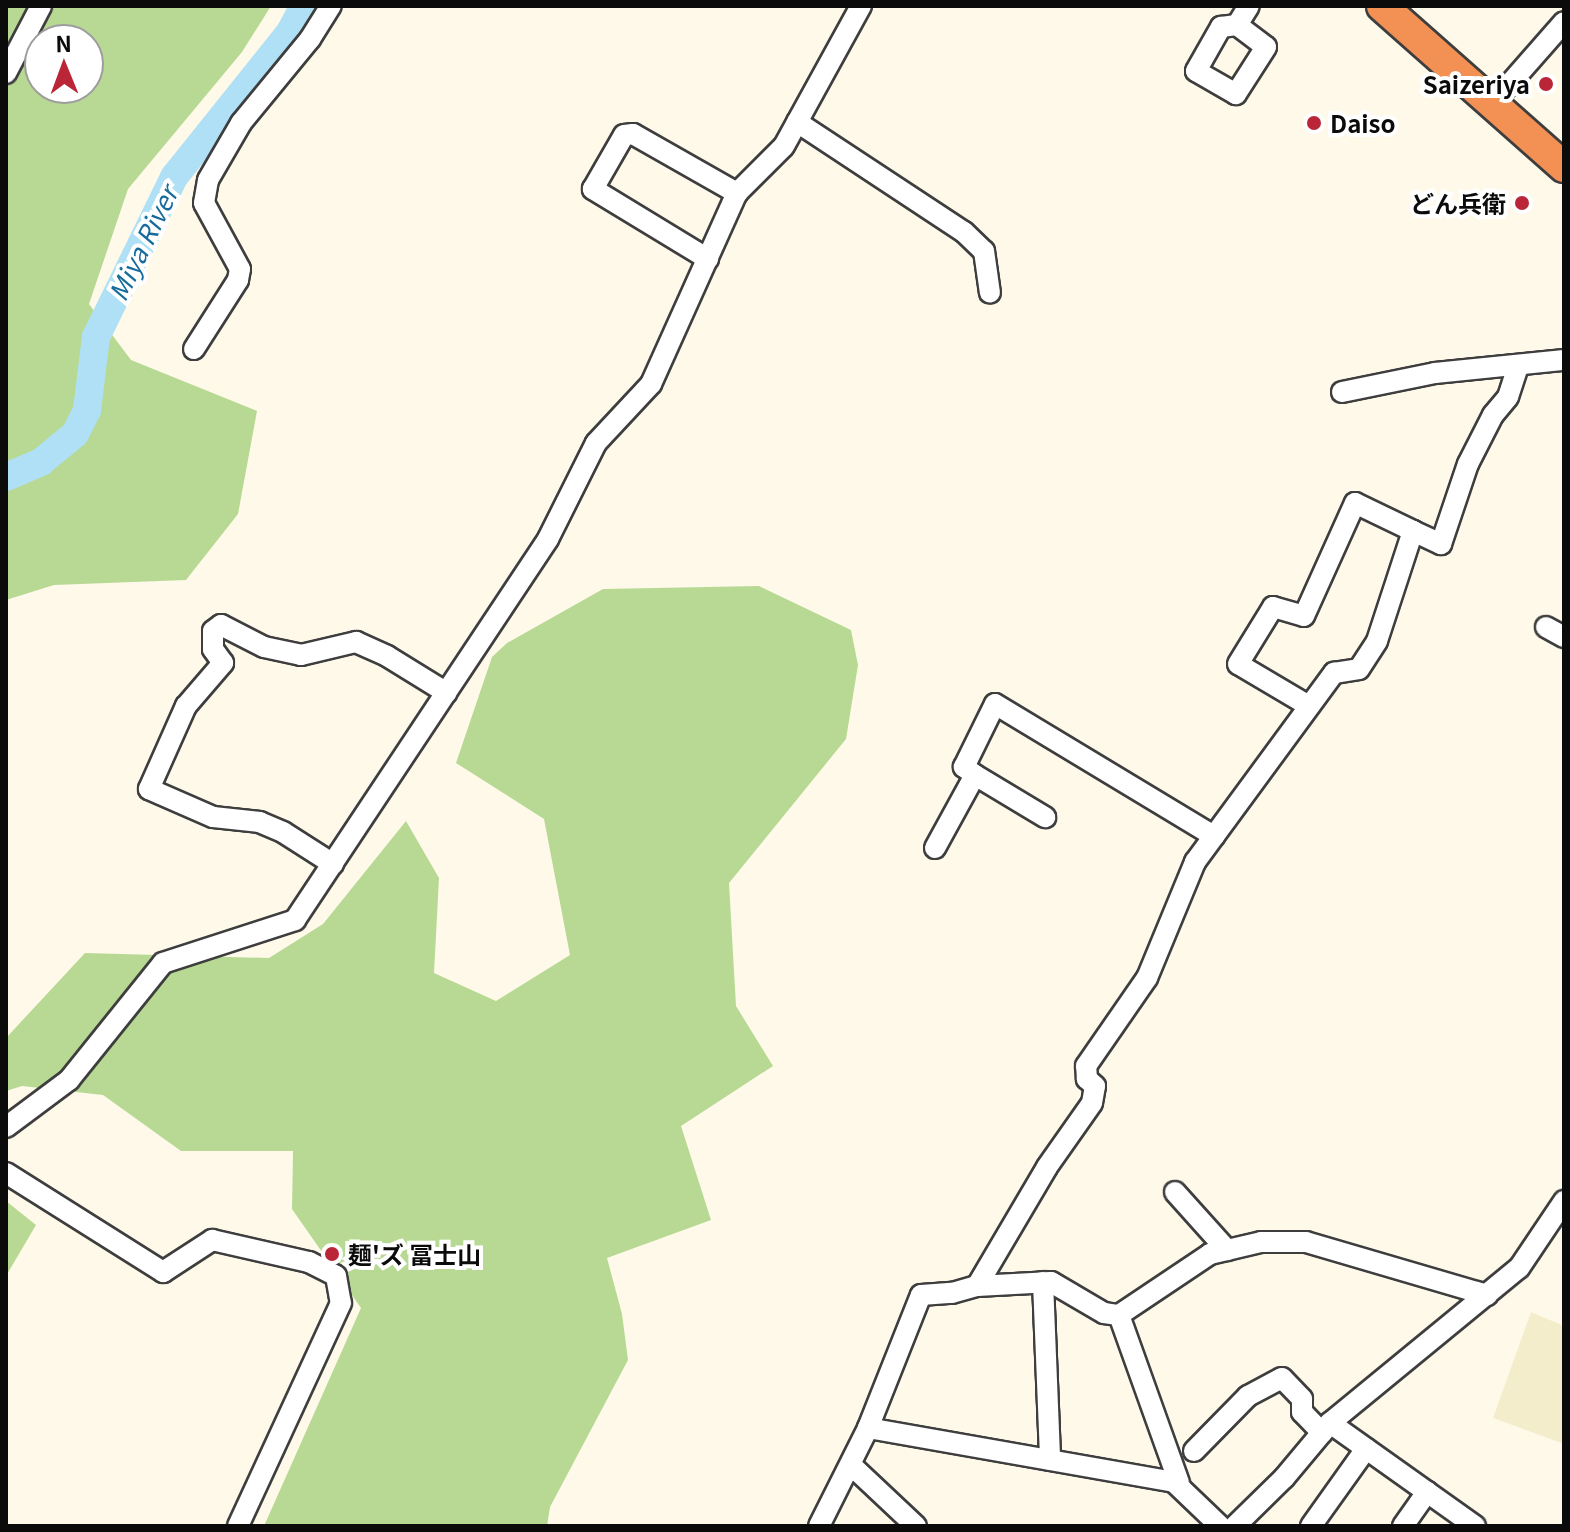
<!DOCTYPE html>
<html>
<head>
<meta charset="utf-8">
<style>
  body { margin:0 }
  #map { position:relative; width:1570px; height:1532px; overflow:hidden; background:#fff9ea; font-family:Georgia,"Noto Sans JP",serif }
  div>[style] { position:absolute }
  .farmland>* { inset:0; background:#f4edcb }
  .forest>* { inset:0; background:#b8d994 }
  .river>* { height:28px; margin:-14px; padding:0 14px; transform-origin:14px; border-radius:14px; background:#afe0f5 }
  .roads { filter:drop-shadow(2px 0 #3e3e3e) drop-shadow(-2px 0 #3e3e3e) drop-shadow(0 2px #3e3e3e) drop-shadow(0 -2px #3e3e3e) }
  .minor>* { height:20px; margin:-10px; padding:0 10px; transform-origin:10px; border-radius:10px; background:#fff }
  .highway>* { height:30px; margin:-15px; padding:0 15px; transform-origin:15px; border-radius:15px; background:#f39154 }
  .dots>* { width:22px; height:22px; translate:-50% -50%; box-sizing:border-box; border:4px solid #fff; border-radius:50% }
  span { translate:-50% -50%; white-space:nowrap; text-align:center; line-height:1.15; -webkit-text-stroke:8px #fff; paint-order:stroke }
  .poi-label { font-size:24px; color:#0b0b0b; font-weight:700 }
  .right { translate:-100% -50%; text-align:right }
  .left { translate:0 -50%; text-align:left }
  .water-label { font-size:26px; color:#166b9b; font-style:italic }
  .frame { position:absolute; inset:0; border:8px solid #0b0b0b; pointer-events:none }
  .north { position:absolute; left:24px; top:24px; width:80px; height:80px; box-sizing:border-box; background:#fff; border:2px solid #9d9d9d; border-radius:50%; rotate:359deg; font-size:22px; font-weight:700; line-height:32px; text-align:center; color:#0b0b0b }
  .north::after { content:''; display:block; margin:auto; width:28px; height:36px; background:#ba2537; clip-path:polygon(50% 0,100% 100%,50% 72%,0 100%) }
</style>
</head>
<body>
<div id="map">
  <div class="farmland">
    <i style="clip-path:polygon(1531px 1312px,1564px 1326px,1564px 1444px,1493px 1418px)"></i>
  </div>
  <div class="forest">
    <i style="clip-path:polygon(evenodd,6px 6px,271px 6px,242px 52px,128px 189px,89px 304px,131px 360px,257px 411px,238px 514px,186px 580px,54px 585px,6px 600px,6px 6px,40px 40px,88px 40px,88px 88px,40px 88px,40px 40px)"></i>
    <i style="clip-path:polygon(759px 586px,851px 630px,858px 665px,846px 739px,729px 883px,736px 1006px,773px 1066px,681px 1126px,711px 1220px,607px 1258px,622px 1314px,628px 1360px,550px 1507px,547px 1526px,264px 1526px,361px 1308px,292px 1209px,293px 1151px,181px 1151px,103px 1095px,22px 1086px,6px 1091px,6px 1038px,85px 953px,269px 958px,323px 924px,406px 821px,439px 878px,434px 973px,496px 1001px,570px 955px,544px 819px,456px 763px,492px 657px,507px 643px,603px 589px)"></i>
    <i style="clip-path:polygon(6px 1201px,36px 1225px,6px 1276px)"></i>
  </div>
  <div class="river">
    <i style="left:6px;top:477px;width:38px;rotate:-23deg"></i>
    <i style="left:41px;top:462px;width:44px;rotate:-39.5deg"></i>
    <i style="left:75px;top:434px;width:27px;rotate:-63deg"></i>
    <i style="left:87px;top:410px;width:74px;rotate:-83deg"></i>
    <i style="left:96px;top:337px;width:178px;rotate:-64deg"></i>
    <i style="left:174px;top:177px;width:186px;rotate:-51.3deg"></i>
    <i style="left:290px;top:32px;width:30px;rotate:-62deg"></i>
  </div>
  <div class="roads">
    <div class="minor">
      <i style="left:1237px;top:25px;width:36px;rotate:37deg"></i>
      <i style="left:1266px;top:47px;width:56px;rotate:122.6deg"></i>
      <i style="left:1236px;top:94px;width:46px;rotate:-150.1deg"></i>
      <i style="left:1196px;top:71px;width:51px;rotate:-60.4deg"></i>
      <i style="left:1221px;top:27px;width:16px;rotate:-7deg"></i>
      <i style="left:1237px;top:25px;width:22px;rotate:-58deg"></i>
      <i style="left:6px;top:73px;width:76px;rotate:-62.4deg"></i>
      <i style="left:1492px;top:104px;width:109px;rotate:-48.7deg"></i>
      <i style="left:797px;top:122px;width:200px;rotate:33.4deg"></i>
      <i style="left:964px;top:232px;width:28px;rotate:44deg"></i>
      <i style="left:984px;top:251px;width:42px;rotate:81.9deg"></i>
      <i style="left:708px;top:259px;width:135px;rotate:-148.7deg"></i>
      <i style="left:593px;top:189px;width:62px;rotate:-60.1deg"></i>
      <i style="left:624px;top:135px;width:9px;rotate:-6deg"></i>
      <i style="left:633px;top:134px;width:120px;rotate:29.6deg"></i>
      <i style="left:194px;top:349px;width:82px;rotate:-57.5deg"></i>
      <i style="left:238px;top:280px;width:11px;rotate:-80deg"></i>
      <i style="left:240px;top:269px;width:75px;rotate:-118.6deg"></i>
      <i style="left:204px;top:203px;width:23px;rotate:-80deg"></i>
      <i style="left:208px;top:180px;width:66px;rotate:-59.9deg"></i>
      <i style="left:241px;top:123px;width:109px;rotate:-50.6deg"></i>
      <i style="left:310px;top:39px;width:39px;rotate:-58deg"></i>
      <i style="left:1342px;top:392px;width:95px;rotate:-11.5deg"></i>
      <i style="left:1435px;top:373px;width:130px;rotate:-5.8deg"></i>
      <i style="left:1546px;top:627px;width:21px;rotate:29deg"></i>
      <i style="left:1309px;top:706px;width:82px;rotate:-149.4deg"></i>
      <i style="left:1238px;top:664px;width:67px;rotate:-58.4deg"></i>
      <i style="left:1273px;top:607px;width:32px;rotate:16deg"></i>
      <i style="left:1304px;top:616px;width:124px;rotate:-65.7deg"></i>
      <i style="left:1355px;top:503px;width:64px;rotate:25.8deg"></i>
      <i style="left:975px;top:775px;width:82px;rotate:31deg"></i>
      <i style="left:935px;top:848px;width:83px;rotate:-61.3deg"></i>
      <i style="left:975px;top:775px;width:14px;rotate:-144deg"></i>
      <i style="left:964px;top:767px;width:70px;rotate:-63.8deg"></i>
      <i style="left:995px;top:704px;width:256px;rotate:31.1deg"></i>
      <i style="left:333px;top:864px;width:59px;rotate:-147.4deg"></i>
      <i style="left:283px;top:832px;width:25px;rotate:-157deg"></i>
      <i style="left:260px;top:822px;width:47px;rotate:-173.9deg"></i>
      <i style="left:213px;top:817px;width:70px;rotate:-156.4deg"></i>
      <i style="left:149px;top:789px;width:91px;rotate:-66deg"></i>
      <i style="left:186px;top:706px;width:57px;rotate:-49.3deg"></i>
      <i style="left:223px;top:663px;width:17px;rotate:-126deg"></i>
      <i style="left:213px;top:649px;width:18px;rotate:-90deg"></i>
      <i style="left:213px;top:631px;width:10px;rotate:-37deg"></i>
      <i style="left:221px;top:625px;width:48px;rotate:27.1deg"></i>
      <i style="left:264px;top:647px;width:38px;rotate:12deg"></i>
      <i style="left:301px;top:655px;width:57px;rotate:-13.3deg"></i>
      <i style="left:356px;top:642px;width:34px;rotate:24deg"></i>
      <i style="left:387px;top:656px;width:70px;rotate:31.7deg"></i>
      <i style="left:6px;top:1127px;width:79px;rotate:-36.7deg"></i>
      <i style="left:69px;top:1080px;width:150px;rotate:-51.2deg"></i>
      <i style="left:163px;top:963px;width:139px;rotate:-18deg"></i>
      <i style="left:295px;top:920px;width:457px;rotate:-56.4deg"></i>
      <i style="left:548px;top:539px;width:107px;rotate:-63.4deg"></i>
      <i style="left:596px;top:443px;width:81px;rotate:-47deg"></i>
      <i style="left:651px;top:384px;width:209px;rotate:-65.8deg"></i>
      <i style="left:737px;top:193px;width:66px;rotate:-45deg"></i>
      <i style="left:784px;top:146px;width:160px;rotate:-61.2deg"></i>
      <i style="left:6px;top:1173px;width:186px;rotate:32.2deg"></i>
      <i style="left:163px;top:1272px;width:59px;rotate:-33.1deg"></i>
      <i style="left:212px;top:1240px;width:99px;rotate:12.8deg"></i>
      <i style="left:309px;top:1262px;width:30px;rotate:27deg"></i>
      <i style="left:336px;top:1276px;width:27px;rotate:80deg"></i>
      <i style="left:341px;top:1303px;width:246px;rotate:114.8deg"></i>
      <i style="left:1175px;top:1192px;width:78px;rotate:48.1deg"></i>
      <i style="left:1043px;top:1282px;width:178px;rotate:87.7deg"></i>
      <i style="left:977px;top:1286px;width:138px;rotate:-59.5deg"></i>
      <i style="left:1047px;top:1167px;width:78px;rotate:-54.9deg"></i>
      <i style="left:1092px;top:1103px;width:17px;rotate:-80deg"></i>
      <i style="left:1095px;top:1086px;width:11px;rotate:-139deg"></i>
      <i style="left:1087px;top:1079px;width:13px;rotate:-94deg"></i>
      <i style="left:1086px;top:1066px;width:107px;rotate:-55.3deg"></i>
      <i style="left:1147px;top:978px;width:126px;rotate:-67.5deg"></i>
      <i style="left:1195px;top:862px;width:235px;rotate:-53.7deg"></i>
      <i style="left:1334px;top:673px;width:25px;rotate:-9deg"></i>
      <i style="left:1359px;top:669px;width:33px;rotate:-57deg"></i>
      <i style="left:1377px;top:641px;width:116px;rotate:-71.9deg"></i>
      <i style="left:1413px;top:531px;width:31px;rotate:25deg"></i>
      <i style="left:1441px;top:544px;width:84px;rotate:-71.4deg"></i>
      <i style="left:1468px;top:464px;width:55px;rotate:-63deg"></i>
      <i style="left:1493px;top:415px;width:23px;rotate:-50deg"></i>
      <i style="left:1508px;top:397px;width:32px;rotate:-72deg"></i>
      <i style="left:1119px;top:1315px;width:178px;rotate:70.3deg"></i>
      <i style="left:1330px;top:1423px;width:178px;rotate:35.4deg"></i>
      <i style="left:868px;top:1428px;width:311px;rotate:10deg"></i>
      <i style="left:1174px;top:1482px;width:64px;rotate:43.7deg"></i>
      <i style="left:1194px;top:1451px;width:77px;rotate:-45.5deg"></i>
      <i style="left:1248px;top:1396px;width:38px;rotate:-28deg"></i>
      <i style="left:1282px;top:1378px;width:29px;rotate:46deg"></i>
      <i style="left:1302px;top:1399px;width:13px;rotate:90deg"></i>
      <i style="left:1302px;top:1412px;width:29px;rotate:46deg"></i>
      <i style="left:851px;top:1465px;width:89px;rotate:43.2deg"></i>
      <i style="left:819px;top:1526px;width:110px;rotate:-63.4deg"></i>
      <i style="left:868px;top:1428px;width:143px;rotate:-68.3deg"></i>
      <i style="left:921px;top:1295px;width:31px;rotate:-4deg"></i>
      <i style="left:952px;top:1293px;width:26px;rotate:-16deg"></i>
      <i style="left:977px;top:1286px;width:74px;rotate:-3.1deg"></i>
      <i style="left:1051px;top:1282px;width:61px;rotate:30.3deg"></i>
      <i style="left:1104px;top:1313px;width:15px;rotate:8deg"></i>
      <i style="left:1119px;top:1315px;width:110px;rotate:-33.8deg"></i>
      <i style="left:1210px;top:1254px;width:52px;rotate:-13.2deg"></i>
      <i style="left:1261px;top:1242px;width:45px"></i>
      <i style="left:1306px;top:1242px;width:189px;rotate:16.3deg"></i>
      <i style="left:1235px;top:1526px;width:69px;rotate:-44.4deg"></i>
      <i style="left:1284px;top:1478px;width:72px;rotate:-50.1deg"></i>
      <i style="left:1330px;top:1423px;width:244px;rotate:-39.4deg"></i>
      <i style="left:1519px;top:1268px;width:81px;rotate:-56.1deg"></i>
      <i style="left:1311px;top:1526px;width:95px;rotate:-54.5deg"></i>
      <i style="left:1403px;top:1526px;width:42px;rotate:-54.8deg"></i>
    </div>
    <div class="highway">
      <i style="left:1382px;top:6px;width:243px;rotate:41.5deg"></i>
    </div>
  </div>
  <div class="dots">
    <i style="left:1546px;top:84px;background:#ba2537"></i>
    <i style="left:1314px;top:123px;background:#ba2537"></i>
    <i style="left:1522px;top:203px;background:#ba2537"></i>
    <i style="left:332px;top:1254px;background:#ba2537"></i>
  </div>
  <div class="poi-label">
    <span class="right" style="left:1530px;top:84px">Saizeriya</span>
    <span class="left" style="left:1330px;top:123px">Daiso</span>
    <span class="right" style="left:1506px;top:203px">どん兵衛</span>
    <span class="left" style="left:348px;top:1254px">麺'ズ 冨士山</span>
  </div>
  <div class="water-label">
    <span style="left:142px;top:243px;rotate:-64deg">Miya River</span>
  </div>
  <div class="frame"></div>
  <div class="north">N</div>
</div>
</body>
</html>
